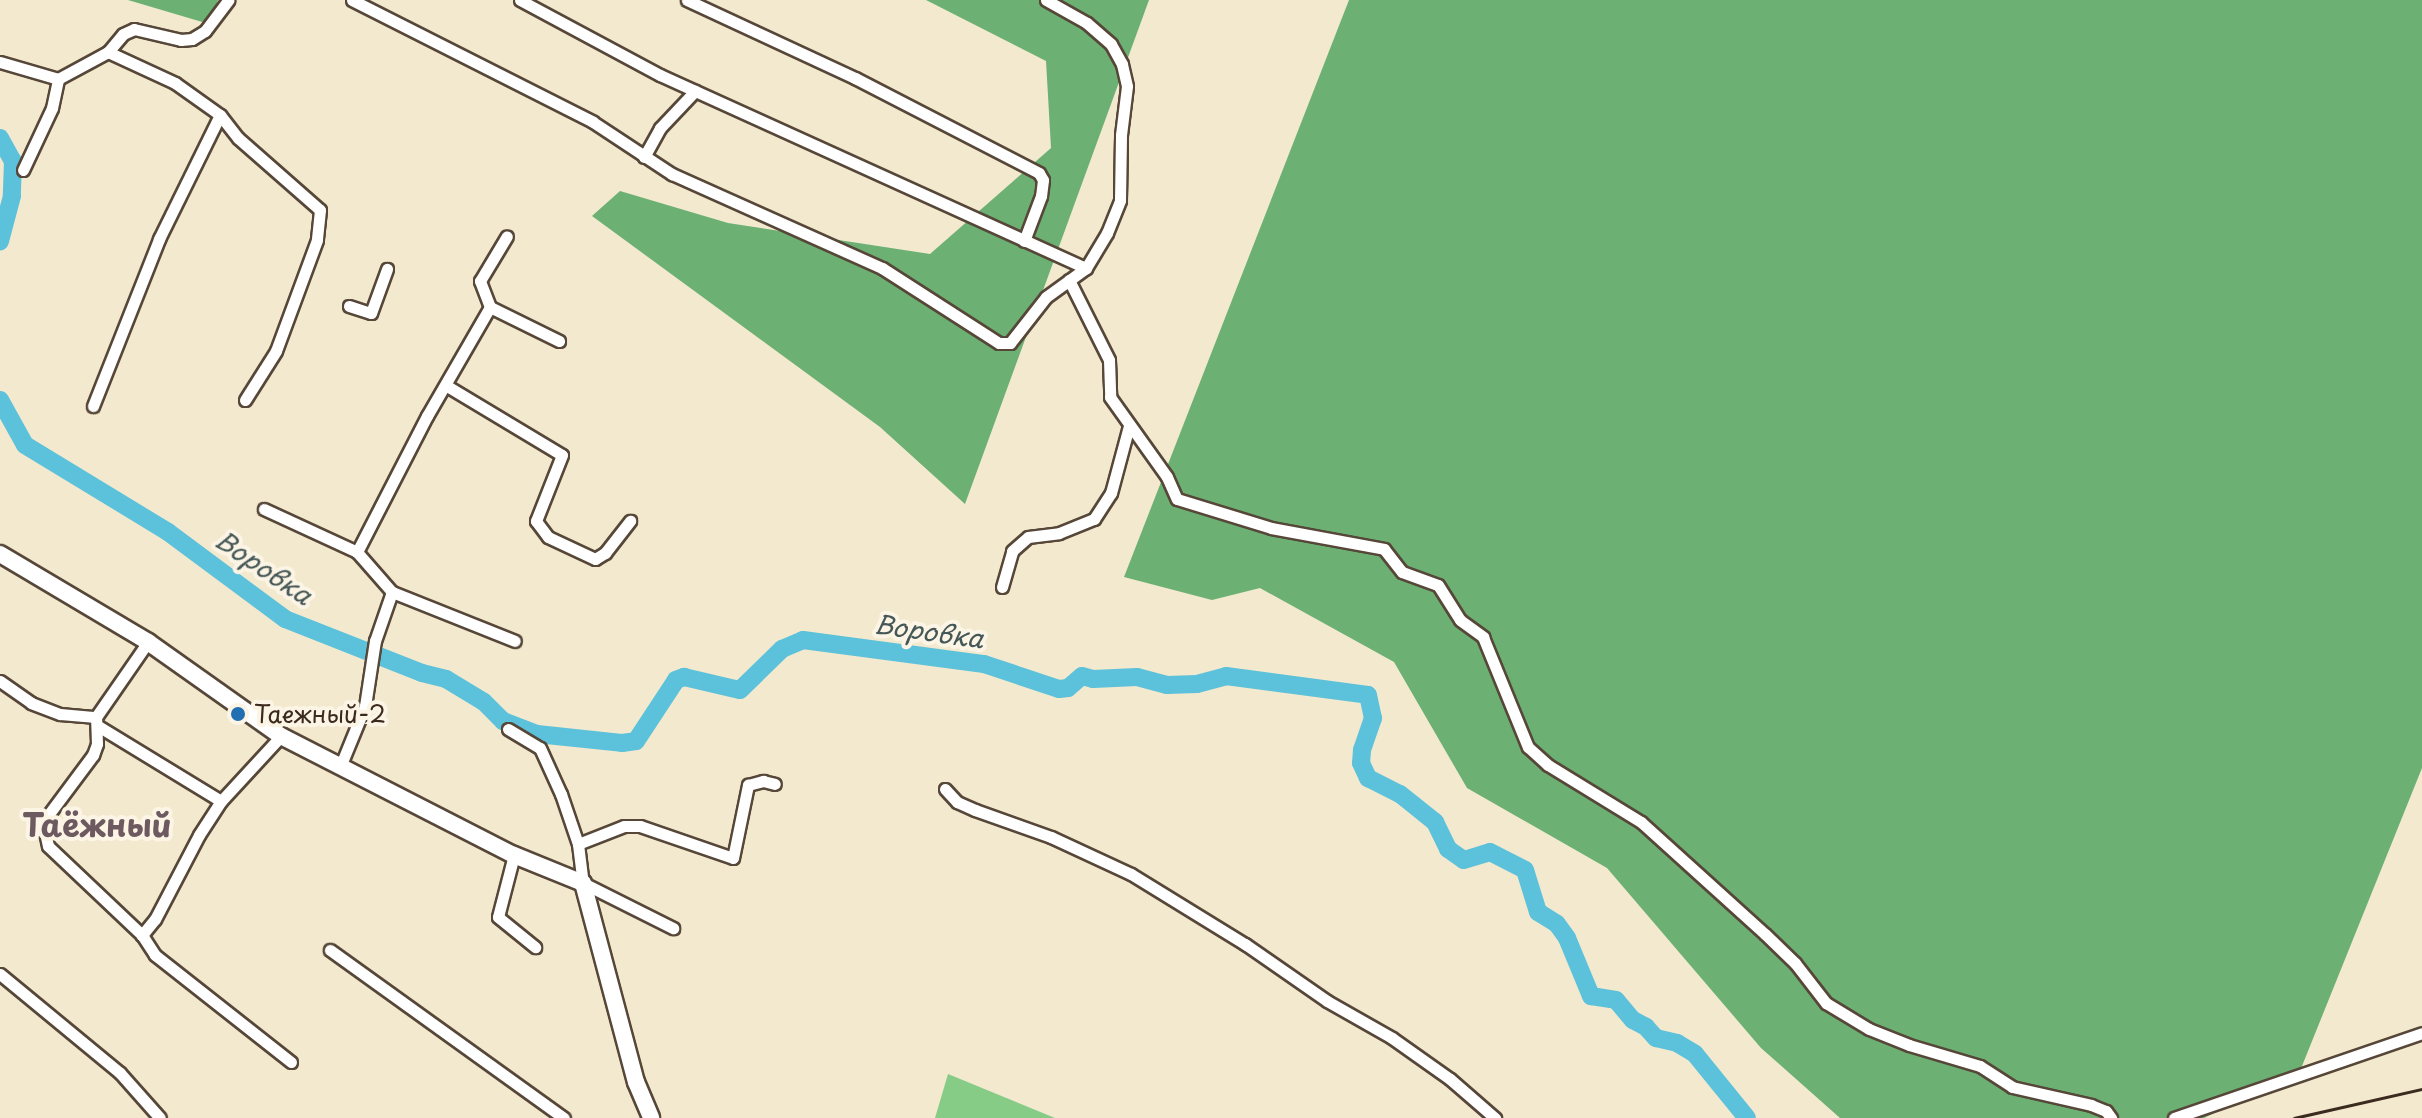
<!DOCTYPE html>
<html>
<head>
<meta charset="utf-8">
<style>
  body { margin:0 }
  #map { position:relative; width:2422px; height:1118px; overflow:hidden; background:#f2e9ce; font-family:"Playpen Sans",sans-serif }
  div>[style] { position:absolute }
  .green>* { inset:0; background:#86cc87 }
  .forest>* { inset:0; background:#6cb074 }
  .river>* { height:18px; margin:-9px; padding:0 9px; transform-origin:9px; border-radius:9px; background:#5cc1da }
  .roads { filter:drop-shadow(2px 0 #564738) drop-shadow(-2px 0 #564738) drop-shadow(0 2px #564738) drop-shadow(0 -2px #564738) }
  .street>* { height:11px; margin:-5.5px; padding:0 5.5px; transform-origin:5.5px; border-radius:5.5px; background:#fff }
  .secondary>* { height:16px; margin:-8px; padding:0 8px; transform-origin:8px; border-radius:8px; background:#fff }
  .rail>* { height:3px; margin:-1.5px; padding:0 1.5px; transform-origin:1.5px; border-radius:1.5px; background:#3b2a1e }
  .dots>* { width:22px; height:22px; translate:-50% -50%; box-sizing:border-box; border:4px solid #fcf5e5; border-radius:50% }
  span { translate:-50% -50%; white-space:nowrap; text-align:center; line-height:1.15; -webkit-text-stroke:8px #fcf5e5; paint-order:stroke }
  .poi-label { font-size:24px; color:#3b2a1e }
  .left { translate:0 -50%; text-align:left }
  .water-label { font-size:26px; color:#455756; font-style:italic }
  .district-label { font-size:32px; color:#6d5a60; font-weight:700 }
</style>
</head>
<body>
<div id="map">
  <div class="green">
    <i style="clip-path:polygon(948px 1074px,1055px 1118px,935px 1118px)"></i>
  </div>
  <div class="forest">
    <i style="clip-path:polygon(128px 0,218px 0,209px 24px)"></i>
    <i style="clip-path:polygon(926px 0,1149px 0,965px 504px,880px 427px,592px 216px,620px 191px,728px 223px,930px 254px,1051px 148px,1046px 61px)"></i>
    <i style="clip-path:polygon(1349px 0,2422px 0,2422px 768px,2300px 1071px,2204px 1118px,1840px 1118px,1761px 1048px,1607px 868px,1467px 788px,1394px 662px,1260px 588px,1212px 600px,1124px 577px)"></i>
  </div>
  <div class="river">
    <i style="left:0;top:138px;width:26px;rotate:61deg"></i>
    <i style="left:13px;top:161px;width:35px;rotate:92deg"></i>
    <i style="left:12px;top:196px;width:47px;rotate:104.9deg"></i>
    <i style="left:0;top:400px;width:51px;rotate:60.9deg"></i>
    <i style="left:25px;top:445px;width:167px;rotate:31.3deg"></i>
    <i style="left:168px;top:532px;width:146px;rotate:36.6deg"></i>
    <i style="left:285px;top:619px;width:147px;rotate:21.5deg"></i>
    <i style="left:422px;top:673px;width:25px;rotate:14deg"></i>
    <i style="left:446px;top:679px;width:44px;rotate:31.2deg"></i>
    <i style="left:484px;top:702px;width:27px;rotate:45deg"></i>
    <i style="left:503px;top:721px;width:36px;rotate:21deg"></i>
    <i style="left:537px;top:734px;width:85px;rotate:6deg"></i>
    <i style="left:622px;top:743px;width:14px;rotate:-8deg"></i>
    <i style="left:636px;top:741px;width:73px;rotate:-56.7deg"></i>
    <i style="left:676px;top:680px;width:9px;rotate:-21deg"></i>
    <i style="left:684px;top:677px;width:57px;rotate:13.1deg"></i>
    <i style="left:740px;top:690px;width:59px;rotate:-44.3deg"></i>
    <i style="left:782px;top:649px;width:23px;rotate:-23deg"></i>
    <i style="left:803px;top:640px;width:183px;rotate:7.6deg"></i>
    <i style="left:984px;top:664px;width:79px;rotate:18.4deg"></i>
    <i style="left:1059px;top:689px;width:9px;rotate:-6deg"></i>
    <i style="left:1068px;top:688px;width:18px;rotate:-41deg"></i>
    <i style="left:1082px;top:676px;width:11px;rotate:15deg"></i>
    <i style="left:1093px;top:679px;width:44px;rotate:-2.6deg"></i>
    <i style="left:1137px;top:677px;width:31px;rotate:15deg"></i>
    <i style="left:1167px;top:685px;width:30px;rotate:-2deg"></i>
    <i style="left:1197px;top:684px;width:30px;rotate:-15deg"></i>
    <i style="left:1226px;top:676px;width:143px;rotate:7.6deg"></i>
    <i style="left:1368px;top:695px;width:24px;rotate:78deg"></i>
    <i style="left:1373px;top:718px;width:34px;rotate:109deg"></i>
    <i style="left:1362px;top:750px;width:13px;rotate:94deg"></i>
    <i style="left:1361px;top:763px;width:17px;rotate:65deg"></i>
    <i style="left:1368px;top:778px;width:36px;rotate:27deg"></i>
    <i style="left:1400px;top:794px;width:45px;rotate:38.7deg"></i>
    <i style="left:1435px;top:822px;width:30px;rotate:64deg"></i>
    <i style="left:1448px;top:849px;width:19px;rotate:35deg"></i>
    <i style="left:1464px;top:860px;width:27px;rotate:-17deg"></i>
    <i style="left:1490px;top:852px;width:39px;rotate:27deg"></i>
    <i style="left:1525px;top:870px;width:44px;rotate:72.8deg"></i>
    <i style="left:1538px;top:912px;width:22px;rotate:32deg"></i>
    <i style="left:1557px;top:924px;width:17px;rotate:54deg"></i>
    <i style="left:1567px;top:938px;width:63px;rotate:67.5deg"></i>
    <i style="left:1591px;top:996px;width:25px;rotate:9deg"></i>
    <i style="left:1616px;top:1000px;width:26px;rotate:50deg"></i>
    <i style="left:1633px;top:1020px;width:15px;rotate:28deg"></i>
    <i style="left:1646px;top:1027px;width:15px;rotate:48deg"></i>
    <i style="left:1656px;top:1038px;width:22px;rotate:13deg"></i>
    <i style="left:1677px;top:1043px;width:21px;rotate:31deg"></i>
    <i style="left:1695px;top:1054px;width:82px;rotate:50.9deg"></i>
  </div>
  <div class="roads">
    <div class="street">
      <i style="left:352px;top:0;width:270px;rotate:26.8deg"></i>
      <i style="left:593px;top:122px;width:95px;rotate:33.4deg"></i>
      <i style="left:672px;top:174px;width:230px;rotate:24.1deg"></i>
      <i style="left:882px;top:268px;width:139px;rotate:32.7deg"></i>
      <i style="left:999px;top:343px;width:11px"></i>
      <i style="left:1010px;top:343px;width:58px;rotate:-52deg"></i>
      <i style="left:1046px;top:297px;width:49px;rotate:-35.9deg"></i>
      <i style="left:1086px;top:268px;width:41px;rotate:-59deg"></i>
      <i style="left:1107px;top:233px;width:35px;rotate:-68deg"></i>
      <i style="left:1120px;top:200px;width:65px;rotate:-89.1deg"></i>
      <i style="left:1121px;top:135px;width:49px;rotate:-83deg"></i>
      <i style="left:1127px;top:86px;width:23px;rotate:-103deg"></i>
      <i style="left:1122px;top:64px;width:23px;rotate:-119deg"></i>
      <i style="left:1111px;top:44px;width:32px;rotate:-139deg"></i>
      <i style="left:1087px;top:23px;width:47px;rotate:-150.7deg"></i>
      <i style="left:520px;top:0;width:159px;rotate:28.2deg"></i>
      <i style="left:660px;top:75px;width:468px;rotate:24.4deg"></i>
      <i style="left:687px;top:0;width:185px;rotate:24.9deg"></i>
      <i style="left:855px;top:78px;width:207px;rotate:27.3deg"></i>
      <i style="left:1039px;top:173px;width:8px;rotate:60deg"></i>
      <i style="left:1043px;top:180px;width:16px;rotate:97deg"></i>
      <i style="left:1041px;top:196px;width:48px;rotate:110.7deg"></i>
      <i style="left:108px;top:52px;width:23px;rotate:-50deg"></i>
      <i style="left:123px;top:34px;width:12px;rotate:-24deg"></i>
      <i style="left:134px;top:29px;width:48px;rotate:13.2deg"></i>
      <i style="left:181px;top:40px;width:11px;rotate:-5deg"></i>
      <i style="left:192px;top:39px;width:15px;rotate:-32deg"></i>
      <i style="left:205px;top:31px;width:39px;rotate:-53deg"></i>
      <i style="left:0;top:62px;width:60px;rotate:16.3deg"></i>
      <i style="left:58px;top:79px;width:57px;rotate:-28.4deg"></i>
      <i style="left:108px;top:52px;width:74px;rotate:24.8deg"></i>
      <i style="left:175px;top:83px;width:55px;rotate:35.4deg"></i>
      <i style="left:220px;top:115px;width:29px;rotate:52deg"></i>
      <i style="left:238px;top:138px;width:109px;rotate:41.3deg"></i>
      <i style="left:320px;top:210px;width:30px;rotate:96deg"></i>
      <i style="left:317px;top:240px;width:118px;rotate:110.3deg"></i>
      <i style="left:276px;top:351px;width:58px;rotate:122.3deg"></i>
      <i style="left:644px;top:157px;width:33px;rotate:-61deg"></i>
      <i style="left:660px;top:128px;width:51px;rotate:-46.6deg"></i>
      <i style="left:23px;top:170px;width:68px;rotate:-64.9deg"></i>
      <i style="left:52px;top:108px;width:30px;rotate:-78deg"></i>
      <i style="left:1069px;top:280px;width:89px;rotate:63.4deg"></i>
      <i style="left:1109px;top:360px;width:37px;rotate:88deg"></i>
      <i style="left:1110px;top:397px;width:98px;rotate:54.5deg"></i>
      <i style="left:1167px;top:477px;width:24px;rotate:66deg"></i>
      <i style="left:1177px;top:499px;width:98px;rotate:17.1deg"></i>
      <i style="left:1271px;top:528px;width:115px;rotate:10.5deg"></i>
      <i style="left:1384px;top:549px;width:29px;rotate:52deg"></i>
      <i style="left:1402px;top:572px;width:38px;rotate:20deg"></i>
      <i style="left:1438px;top:585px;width:41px;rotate:57.8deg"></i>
      <i style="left:1460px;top:620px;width:29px;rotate:36deg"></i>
      <i style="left:1483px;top:637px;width:119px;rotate:67.8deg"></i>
      <i style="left:1528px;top:747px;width:27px;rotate:42deg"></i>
      <i style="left:1548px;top:765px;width:109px;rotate:31.5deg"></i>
      <i style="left:1641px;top:822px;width:167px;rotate:42.1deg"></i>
      <i style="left:1765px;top:934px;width:42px;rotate:44deg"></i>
      <i style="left:1795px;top:963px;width:51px;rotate:52.2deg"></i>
      <i style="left:1826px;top:1003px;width:50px;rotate:31.2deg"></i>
      <i style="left:1869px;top:1029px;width:43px;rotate:21.8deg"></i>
      <i style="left:1909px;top:1045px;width:74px;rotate:16.5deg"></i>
      <i style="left:1980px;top:1066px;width:38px;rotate:33deg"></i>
      <i style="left:2012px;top:1087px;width:81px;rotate:12.8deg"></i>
      <i style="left:2091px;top:1105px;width:16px;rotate:22deg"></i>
      <i style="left:2106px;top:1111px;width:9px;rotate:54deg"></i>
      <i style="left:349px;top:306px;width:23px;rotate:18deg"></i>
      <i style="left:371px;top:313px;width:47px;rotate:-70deg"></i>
      <i style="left:490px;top:307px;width:28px;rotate:-111deg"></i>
      <i style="left:480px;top:281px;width:52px;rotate:-59deg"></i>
      <i style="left:447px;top:386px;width:134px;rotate:31deg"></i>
      <i style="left:562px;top:455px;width:71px;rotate:111.5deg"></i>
      <i style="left:536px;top:521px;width:20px;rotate:53deg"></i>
      <i style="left:548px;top:537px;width:52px;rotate:25.1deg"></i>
      <i style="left:595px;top:559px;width:12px;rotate:-31deg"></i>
      <i style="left:605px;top:553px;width:41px;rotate:-52deg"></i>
      <i style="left:93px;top:406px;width:180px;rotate:-68.4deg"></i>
      <i style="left:159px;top:239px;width:138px;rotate:-63.8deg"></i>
      <i style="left:264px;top:509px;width:102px;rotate:24.8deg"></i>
      <i style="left:1002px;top:587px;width:37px;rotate:-74deg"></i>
      <i style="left:1012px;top:551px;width:21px;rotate:-41deg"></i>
      <i style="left:1028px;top:537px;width:31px;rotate:-7deg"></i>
      <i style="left:1059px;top:533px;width:38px;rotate:-22deg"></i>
      <i style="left:1094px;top:519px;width:31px;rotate:-57deg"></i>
      <i style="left:1111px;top:493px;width:69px;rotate:-75deg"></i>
      <i style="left:392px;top:592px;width:132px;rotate:21.7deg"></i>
      <i style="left:0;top:681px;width:38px;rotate:35deg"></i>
      <i style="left:31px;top:703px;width:31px;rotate:21deg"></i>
      <i style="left:60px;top:714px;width:36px;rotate:5deg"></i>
      <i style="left:98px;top:726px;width:144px;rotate:31.4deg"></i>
      <i style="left:508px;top:729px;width:37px;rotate:31deg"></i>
      <i style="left:540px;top:748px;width:51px;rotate:65.5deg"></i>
      <i style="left:561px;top:794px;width:53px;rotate:71.2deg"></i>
      <i style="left:578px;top:844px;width:39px;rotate:83deg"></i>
      <i style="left:583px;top:883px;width:101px;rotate:26.6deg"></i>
      <i style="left:281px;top:736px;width:88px;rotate:132.7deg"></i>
      <i style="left:221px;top:801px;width:40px;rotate:122.9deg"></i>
      <i style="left:199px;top:835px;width:95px;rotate:117.6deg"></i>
      <i style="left:155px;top:919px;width:21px;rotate:129deg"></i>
      <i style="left:142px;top:935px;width:24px;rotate:57deg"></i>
      <i style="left:155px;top:955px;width:173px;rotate:38.2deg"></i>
      <i style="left:340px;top:767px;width:66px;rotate:-67.7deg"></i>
      <i style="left:365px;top:706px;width:66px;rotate:-81.3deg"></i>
      <i style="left:375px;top:641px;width:52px;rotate:-70.9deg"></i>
      <i style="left:392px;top:592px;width:53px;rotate:-131.2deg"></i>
      <i style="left:357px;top:552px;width:153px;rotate:-62.8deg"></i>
      <i style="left:427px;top:416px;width:126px;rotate:-60deg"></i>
      <i style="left:490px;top:307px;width:77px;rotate:26.2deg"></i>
      <i style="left:945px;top:789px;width:18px;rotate:47deg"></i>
      <i style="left:957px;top:802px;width:20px;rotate:24deg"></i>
      <i style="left:975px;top:810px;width:81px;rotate:19.6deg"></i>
      <i style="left:1051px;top:837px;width:88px;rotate:24.8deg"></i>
      <i style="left:1131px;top:874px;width:134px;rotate:31.6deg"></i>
      <i style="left:1245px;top:944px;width:100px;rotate:34.8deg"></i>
      <i style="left:1327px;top:1001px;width:75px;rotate:29.6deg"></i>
      <i style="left:1392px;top:1038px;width:71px;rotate:35.3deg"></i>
      <i style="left:1450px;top:1079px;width:60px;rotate:40.9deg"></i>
      <i style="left:578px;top:844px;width:49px;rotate:-21.4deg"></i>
      <i style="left:624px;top:826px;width:16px"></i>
      <i style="left:640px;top:826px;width:98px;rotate:19deg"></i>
      <i style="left:733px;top:858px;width:75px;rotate:-78.4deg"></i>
      <i style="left:748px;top:785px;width:16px;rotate:-15deg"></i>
      <i style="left:763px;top:781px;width:12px;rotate:14deg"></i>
      <i style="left:514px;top:855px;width:64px;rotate:104.5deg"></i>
      <i style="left:498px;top:917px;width:48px;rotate:39deg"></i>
      <i style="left:142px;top:935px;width:129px;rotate:-136.6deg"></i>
      <i style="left:48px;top:846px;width:25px;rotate:-102deg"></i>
      <i style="left:43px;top:822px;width:84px;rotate:-53.3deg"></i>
      <i style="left:93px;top:755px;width:12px;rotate:-70deg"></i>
      <i style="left:97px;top:744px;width:27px;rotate:-92deg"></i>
      <i style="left:96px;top:717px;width:91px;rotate:-55.3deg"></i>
      <i style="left:330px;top:950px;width:288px;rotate:35.7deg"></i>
      <i style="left:0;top:974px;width:156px;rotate:39.5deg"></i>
      <i style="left:120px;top:1073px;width:60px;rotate:48.4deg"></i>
      <i style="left:2174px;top:1118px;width:262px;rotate:-18.9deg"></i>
    </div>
    <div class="secondary">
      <i style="left:0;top:554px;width:172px;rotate:30.7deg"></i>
      <i style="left:148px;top:642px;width:163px;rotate:35.3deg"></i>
      <i style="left:281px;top:736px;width:262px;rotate:27.1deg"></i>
      <i style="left:514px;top:855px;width:74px;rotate:22.1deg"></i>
      <i style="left:583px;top:883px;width:206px;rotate:75.1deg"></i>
      <i style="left:636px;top:1082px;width:39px;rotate:67deg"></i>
    </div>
  </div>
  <div class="rail">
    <i style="left:2294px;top:1118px;width:131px;rotate:-12.8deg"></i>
  </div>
  <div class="dots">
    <i style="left:238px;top:714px;background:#1f6fb2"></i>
  </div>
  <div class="poi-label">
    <span class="left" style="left:254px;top:714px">Таежный-2</span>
  </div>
  <div class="water-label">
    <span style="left:264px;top:567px;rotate:34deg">Воровка</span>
    <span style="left:929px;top:631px;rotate:8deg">Воровка</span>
  </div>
  <div class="district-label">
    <span style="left:97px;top:824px">Таёжный</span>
  </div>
</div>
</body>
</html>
